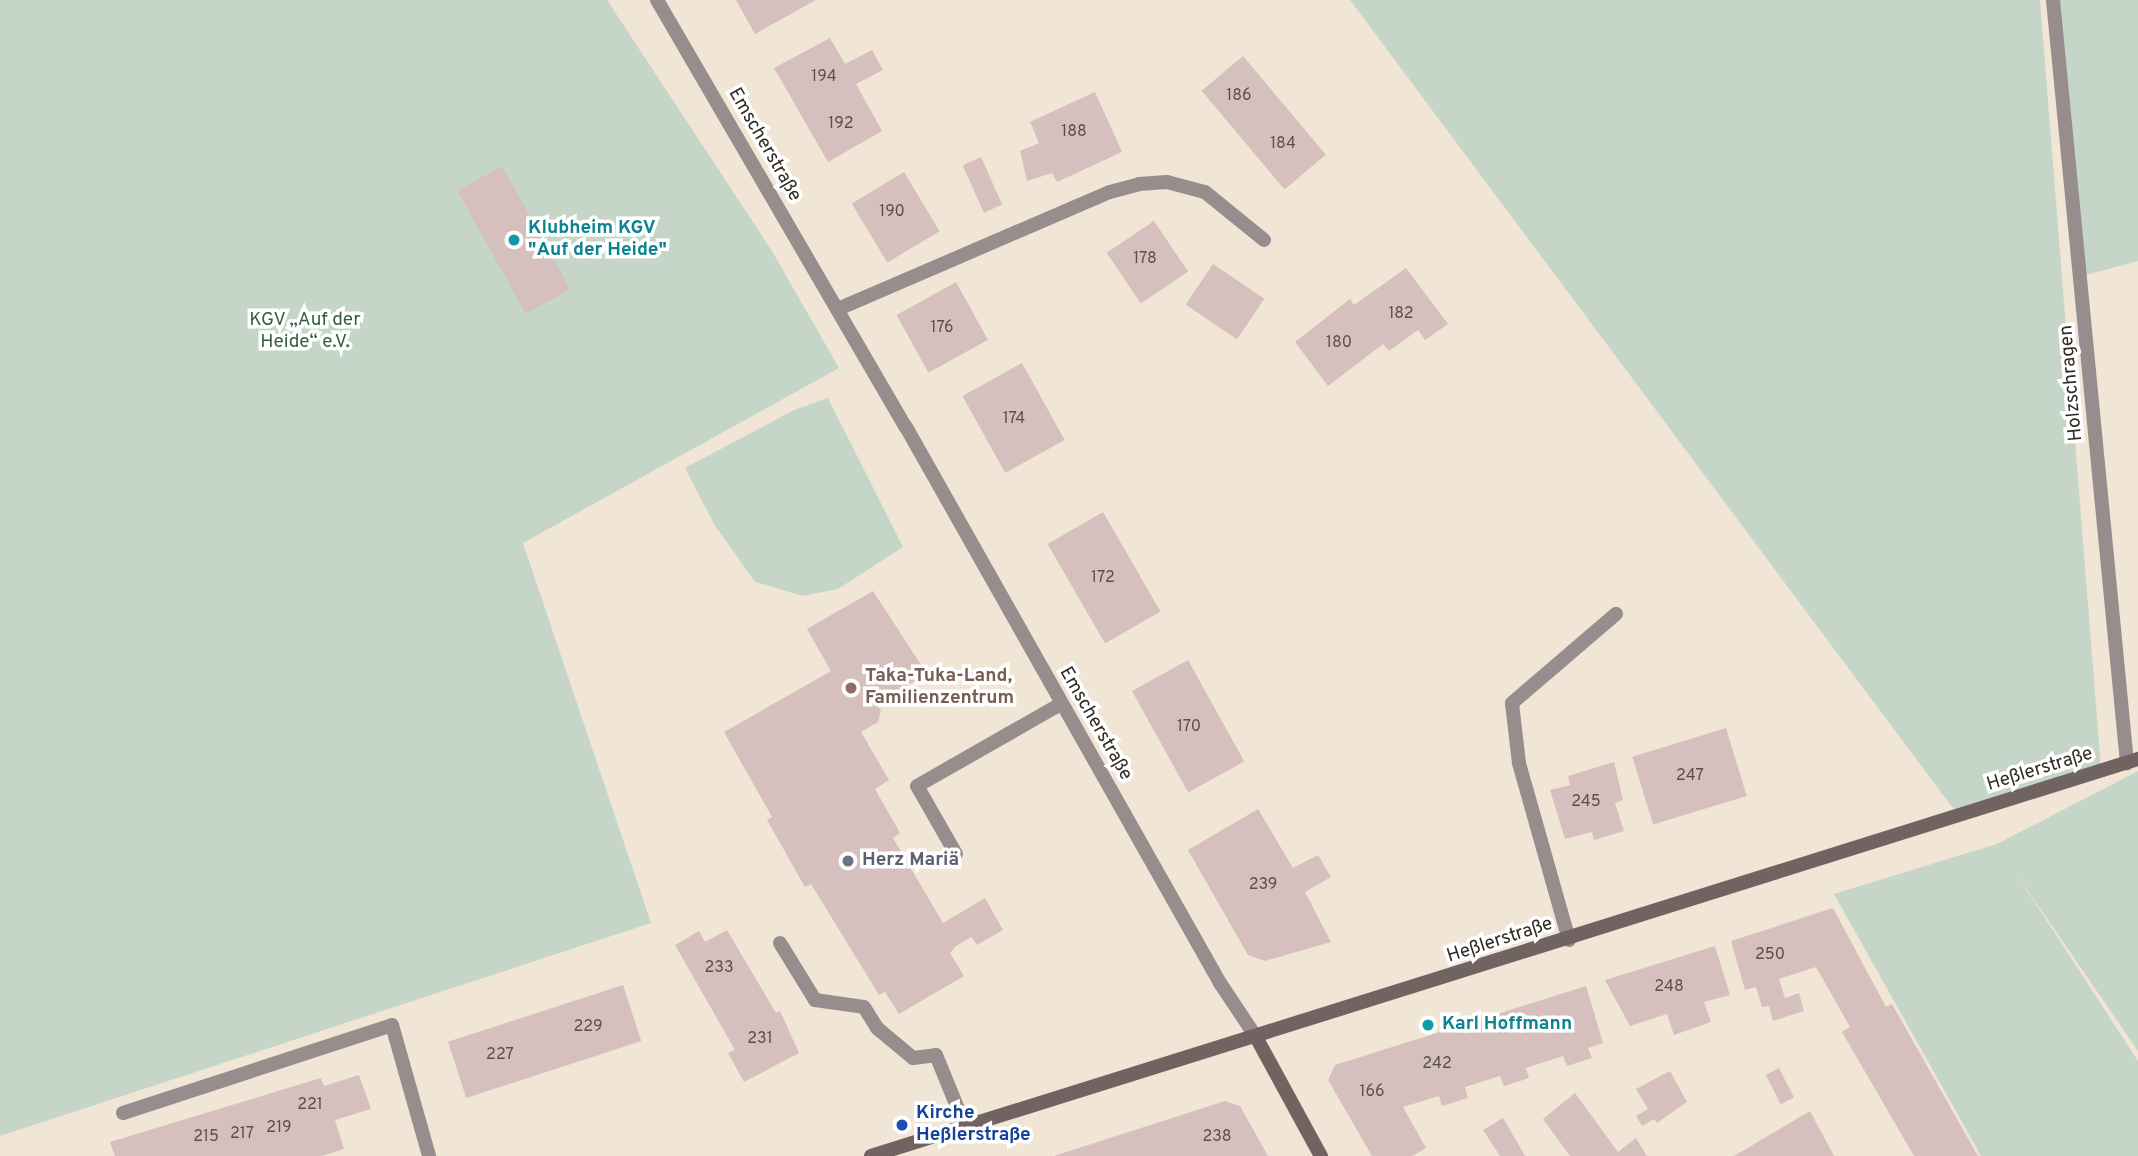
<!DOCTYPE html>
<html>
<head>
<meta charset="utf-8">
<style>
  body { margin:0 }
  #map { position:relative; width:2138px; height:1156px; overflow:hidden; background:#f1e5d6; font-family:Overpass,sans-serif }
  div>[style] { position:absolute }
  .green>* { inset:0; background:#c5d6c9 }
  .building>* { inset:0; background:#d5c0bd; transform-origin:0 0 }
  .lane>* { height:14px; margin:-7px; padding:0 7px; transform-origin:7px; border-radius:7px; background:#978d8d }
  .street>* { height:14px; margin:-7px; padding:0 7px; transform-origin:7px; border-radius:7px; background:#978d8d }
  .secondary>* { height:14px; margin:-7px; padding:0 7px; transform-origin:7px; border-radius:7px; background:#706362 }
  .dots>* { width:19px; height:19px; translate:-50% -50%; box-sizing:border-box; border:4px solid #fff; border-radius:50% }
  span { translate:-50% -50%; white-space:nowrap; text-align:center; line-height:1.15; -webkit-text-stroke:7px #fff; paint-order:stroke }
  .number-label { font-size:16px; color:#59504b }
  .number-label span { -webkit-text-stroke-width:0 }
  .street-label { font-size:19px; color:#302b25 }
  .culture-label { font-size:19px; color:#0d838f; font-weight:700 }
  .left { translate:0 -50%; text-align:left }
  .park-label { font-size:19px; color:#335f40 }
  .education-label { font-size:19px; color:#785e54; font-weight:700 }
  .worship-label { font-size:19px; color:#5b616d; font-weight:700 }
  .transit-label { font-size:19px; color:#164399; font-weight:700 }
</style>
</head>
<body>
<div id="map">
  <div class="green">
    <i style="clip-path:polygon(0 0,607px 0,772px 251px,839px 368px,523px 543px,651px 923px,0 1136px)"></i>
    <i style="clip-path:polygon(1350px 0,2040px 0,2101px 768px,1955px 811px)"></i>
    <i style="clip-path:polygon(2049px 0,2138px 0,2138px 261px,2082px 276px)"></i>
    <i style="clip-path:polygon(828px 398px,903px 547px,838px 589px,803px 596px,755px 582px,714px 524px,685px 468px,794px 410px)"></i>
    <i style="clip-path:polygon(2138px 771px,2138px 1051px,2015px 872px,2138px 1061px,2138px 1156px,1981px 1156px,1834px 894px,1997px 844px)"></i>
  </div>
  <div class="building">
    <i style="clip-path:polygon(736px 0,816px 0,755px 34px)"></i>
    <i style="clip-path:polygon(830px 38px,845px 64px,872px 50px,883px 70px,856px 84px,882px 131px,828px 162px,774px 68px)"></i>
    <i style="left:1243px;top:56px;width:129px;height:54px;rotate:50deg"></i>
    <i style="clip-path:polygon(1095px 92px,1122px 152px,1057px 182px,1052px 173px,1027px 181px,1020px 151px,1039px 143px,1030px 122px)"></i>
    <i style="left:981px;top:157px;width:52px;height:20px;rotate:66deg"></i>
    <i style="left:502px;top:166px;width:141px;height:51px;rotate:61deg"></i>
    <i style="left:904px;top:172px;width:69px;height:61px;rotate:59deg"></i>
    <i style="left:1154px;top:221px;width:61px;height:57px;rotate:56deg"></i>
    <i style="left:1213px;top:264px;width:62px;height:49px;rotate:34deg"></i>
    <i style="clip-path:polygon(1406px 268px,1448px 324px,1425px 340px,1418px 330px,1389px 351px,1383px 344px,1328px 386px,1295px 342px,1350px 299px,1354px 305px)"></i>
    <i style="left:956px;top:282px;width:66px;height:68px;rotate:61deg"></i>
    <i style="left:1022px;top:363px;width:88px;height:68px;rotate:61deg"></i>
    <i style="left:1103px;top:512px;width:115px;height:64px;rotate:60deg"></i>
    <i style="clip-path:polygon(873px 591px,927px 674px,876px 703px,881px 711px,878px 722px,861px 732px,889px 780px,875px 789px,900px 833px,893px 838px,943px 923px,985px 898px,1003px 930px,977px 945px,971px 937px,956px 946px,950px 953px,964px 976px,899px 1014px,885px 992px,879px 995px,811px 884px,805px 887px,767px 820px,772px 817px,724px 732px,831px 671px,807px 629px)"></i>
    <i style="left:1188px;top:660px;width:116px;height:64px;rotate:61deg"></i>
    <i style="left:1726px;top:728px;width:71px;height:98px;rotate:73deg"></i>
    <i style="clip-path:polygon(1614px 762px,1623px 800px,1615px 803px,1624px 831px,1594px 840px,1592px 832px,1565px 839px,1550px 790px,1570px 785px,1568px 776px)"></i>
    <i style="clip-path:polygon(1258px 809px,1293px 868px,1318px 855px,1331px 877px,1305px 892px,1331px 942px,1265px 961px,1248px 955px,1188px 850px)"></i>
    <i style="clip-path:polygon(1833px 908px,1886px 1007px,1892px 1004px,1978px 1156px,1914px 1156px,1842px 1032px,1850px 1027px,1816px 967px,1779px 979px,1785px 998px,1799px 993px,1804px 1011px,1773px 1021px,1769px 1006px,1762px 1007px,1756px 987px,1745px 990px,1731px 941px)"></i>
    <i style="clip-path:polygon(727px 930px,776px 1013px,780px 1011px,799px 1053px,744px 1082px,728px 1053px,735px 1050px,675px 945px,699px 931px,705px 942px)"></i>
    <i style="clip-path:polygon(1715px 946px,1730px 995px,1704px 1002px,1711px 1022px,1674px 1035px,1667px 1014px,1630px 1026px,1605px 980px)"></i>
    <i style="left:623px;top:985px;width:59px;height:184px;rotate:72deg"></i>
    <i style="clip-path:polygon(1586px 986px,1603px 1043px,1588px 1048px,1592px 1058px,1567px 1066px,1563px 1056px,1526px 1068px,1529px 1078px,1504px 1086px,1500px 1076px,1465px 1087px,1468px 1098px,1442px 1106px,1439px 1096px,1403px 1107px,1426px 1148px,1412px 1156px,1372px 1156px,1328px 1080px,1335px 1065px)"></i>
    <i style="left:1779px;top:1068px;width:33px;height:15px;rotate:63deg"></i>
    <i style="clip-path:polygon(1670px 1071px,1687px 1102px,1657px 1123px,1654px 1119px,1642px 1126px,1636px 1116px,1648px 1109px,1636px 1089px)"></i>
    <i style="clip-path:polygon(359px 1075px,371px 1109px,335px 1120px,344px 1149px,322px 1156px,115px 1156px,110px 1142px,321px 1078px,324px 1086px)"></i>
    <i style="clip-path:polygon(1575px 1093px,1618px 1152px,1636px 1138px,1647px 1156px,1570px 1156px,1543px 1119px)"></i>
    <i style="clip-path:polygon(1225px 1101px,1240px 1106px,1268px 1156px,1054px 1156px)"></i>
    <i style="clip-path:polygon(1810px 1111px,1834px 1156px,1734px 1156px)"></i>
    <i style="clip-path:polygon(1503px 1118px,1525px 1156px,1500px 1156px,1483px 1130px)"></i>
  </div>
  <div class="lane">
    <i style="left:956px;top:854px;width:78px;rotate:-119.8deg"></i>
    <i style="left:917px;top:786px;width:166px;rotate:-29.7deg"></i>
    <i style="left:1569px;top:940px;width:184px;rotate:-105.8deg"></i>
    <i style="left:1519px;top:763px;width:60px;rotate:-96.7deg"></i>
    <i style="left:1512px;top:703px;width:137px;rotate:-40.6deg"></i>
    <i style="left:780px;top:943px;width:67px;rotate:58.4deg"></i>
    <i style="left:815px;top:1000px;width:49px;rotate:8.1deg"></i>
    <i style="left:864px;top:1007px;width:25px;rotate:58deg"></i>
    <i style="left:877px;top:1028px;width:47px;rotate:39.8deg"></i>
    <i style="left:913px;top:1058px;width:23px;rotate:-7deg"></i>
    <i style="left:936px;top:1055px;width:77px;rotate:67.8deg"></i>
    <i style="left:123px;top:1113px;width:283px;rotate:-18.1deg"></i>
    <i style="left:392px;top:1025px;width:136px;rotate:74.2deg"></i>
  </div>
  <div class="street">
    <i style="left:657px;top:0;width:494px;rotate:59.8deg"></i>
    <i style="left:906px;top:427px;width:639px;rotate:60.54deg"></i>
    <i style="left:1220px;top:983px;width:65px;rotate:56.3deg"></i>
    <i style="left:2053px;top:0;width:767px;rotate:84.46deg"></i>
    <i style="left:838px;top:309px;width:296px;rotate:-23.3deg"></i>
    <i style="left:1110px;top:192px;width:30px;rotate:-15deg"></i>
    <i style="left:1139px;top:184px;width:28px;rotate:-4deg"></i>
    <i style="left:1167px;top:182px;width:39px;rotate:15deg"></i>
    <i style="left:1205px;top:192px;width:76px;rotate:39.1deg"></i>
  </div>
  <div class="secondary">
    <i style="left:1256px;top:1037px;width:136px;rotate:61.4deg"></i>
    <i style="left:871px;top:1156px;width:1328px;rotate:-17.4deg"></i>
  </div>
  <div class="dots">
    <i style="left:514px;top:240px;background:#0f9aa8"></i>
    <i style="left:851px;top:688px;background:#8d6e63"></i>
    <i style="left:848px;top:861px;background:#6b7280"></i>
    <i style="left:1428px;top:1025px;background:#0f9aa8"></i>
    <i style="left:902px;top:1125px;background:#1a4fb4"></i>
  </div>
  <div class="number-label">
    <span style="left:824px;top:77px">194</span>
    <span style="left:1239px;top:96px">186</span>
    <span style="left:841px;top:124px">192</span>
    <span style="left:1074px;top:132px">188</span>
    <span style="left:1283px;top:144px">184</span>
    <span style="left:892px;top:212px">190</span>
    <span style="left:1145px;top:259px">178</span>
    <span style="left:1401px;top:314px">182</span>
    <span style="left:942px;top:328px">176</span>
    <span style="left:1339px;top:343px">180</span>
    <span style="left:1014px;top:419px">174</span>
    <span style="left:1103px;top:578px">172</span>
    <span style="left:1189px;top:727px">170</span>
    <span style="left:1690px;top:776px">247</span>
    <span style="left:1586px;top:802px">245</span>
    <span style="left:1263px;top:885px">239</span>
    <span style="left:1770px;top:955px">250</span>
    <span style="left:719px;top:968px">233</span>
    <span style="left:1669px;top:987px">248</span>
    <span style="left:588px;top:1027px">229</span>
    <span style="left:760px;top:1039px">231</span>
    <span style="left:500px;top:1055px">227</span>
    <span style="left:1437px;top:1064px">242</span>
    <span style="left:1372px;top:1092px">166</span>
    <span style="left:310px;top:1105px">221</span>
    <span style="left:279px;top:1128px">219</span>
    <span style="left:242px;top:1134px">217</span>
    <span style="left:206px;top:1137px">215</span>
    <span style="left:1217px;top:1137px">238</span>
  </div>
  <div class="street-label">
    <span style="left:764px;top:145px;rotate:60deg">Emscherstraße</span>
    <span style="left:2072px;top:383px;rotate:-95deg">Holzschragen</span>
    <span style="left:1095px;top:724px;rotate:60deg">Emscherstraße</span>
    <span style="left:2040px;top:770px;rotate:-17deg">Heßlerstraße</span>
    <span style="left:1500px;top:941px;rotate:-18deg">Heßlerstraße</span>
  </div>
  <div class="culture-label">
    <span class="left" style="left:528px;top:240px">Klubheim KGV<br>"Auf der Heide"</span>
    <span class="left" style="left:1442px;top:1025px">Karl Hoffmann</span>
  </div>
  <div class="park-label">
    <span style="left:305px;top:332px">KGV „Auf der<br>Heide“ e.V.</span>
  </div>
  <div class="education-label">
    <span class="left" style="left:865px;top:688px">Taka-Tuka-Land,<br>Familienzentrum</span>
  </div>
  <div class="worship-label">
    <span class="left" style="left:862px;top:861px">Herz Mariä</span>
  </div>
  <div class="transit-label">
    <span class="left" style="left:916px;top:1125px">Kirche<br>Heßlerstraße</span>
  </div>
</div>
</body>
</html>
